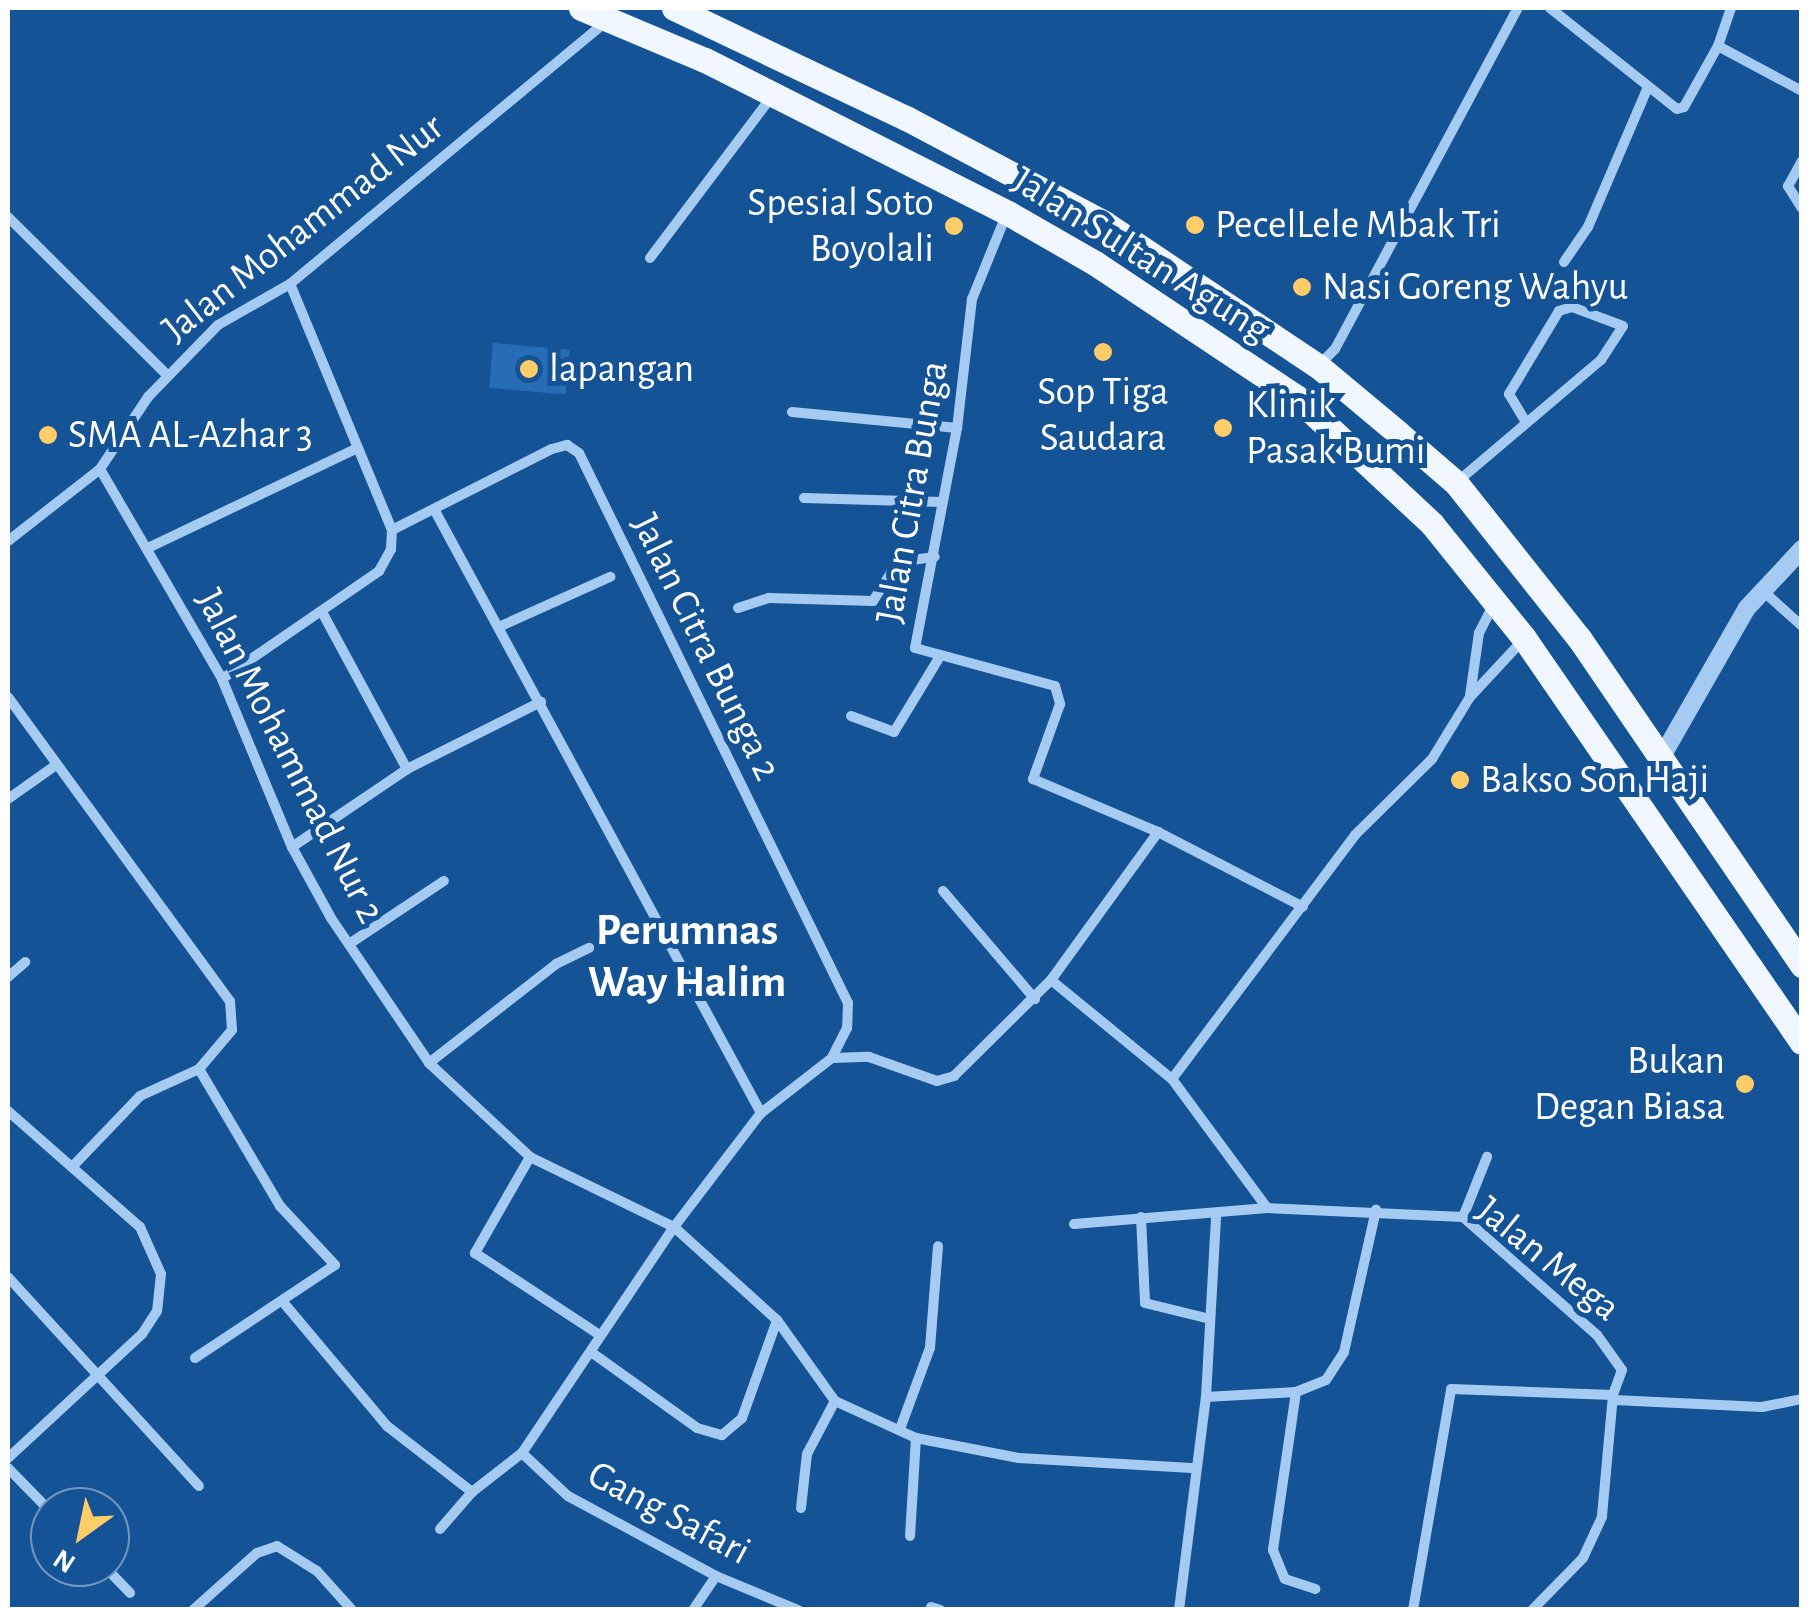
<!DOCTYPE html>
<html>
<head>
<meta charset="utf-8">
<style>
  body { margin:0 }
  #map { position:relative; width:1809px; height:1617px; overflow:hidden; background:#145396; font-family:"Alegreya Sans",sans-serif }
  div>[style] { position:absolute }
  .green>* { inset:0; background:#276db5; transform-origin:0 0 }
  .minor>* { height:10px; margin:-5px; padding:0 5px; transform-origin:5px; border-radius:5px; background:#a6cbf2 }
  .tertiary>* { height:18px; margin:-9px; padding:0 9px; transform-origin:9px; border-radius:9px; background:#a6cbf2 }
  .primary>* { height:25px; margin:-12.5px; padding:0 12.5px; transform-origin:12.5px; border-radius:12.5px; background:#f1f7ff }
  .dots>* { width:28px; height:28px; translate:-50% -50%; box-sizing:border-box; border:5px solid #145396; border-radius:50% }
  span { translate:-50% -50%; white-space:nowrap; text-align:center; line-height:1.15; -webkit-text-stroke:10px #145396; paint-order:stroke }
  .poi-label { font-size:40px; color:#fff }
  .right { translate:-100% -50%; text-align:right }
  .left { translate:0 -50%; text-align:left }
  .street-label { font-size:40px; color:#fff }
  .quarter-label { font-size:45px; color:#fff; font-weight:700 }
  .frame { position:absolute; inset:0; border:10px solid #fff; pointer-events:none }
  .north { position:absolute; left:30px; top:1487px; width:100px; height:100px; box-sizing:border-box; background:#145396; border:2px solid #7298c0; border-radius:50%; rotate:213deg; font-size:28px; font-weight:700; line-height:40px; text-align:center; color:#fff }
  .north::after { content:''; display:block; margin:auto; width:35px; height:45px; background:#ffcd67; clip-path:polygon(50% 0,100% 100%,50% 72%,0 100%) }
</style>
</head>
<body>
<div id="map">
  <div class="green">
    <i style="left:493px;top:343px;width:77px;height:45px;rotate:5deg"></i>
  </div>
  <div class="minor">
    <i style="left:1550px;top:8px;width:162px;rotate:38.5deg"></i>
    <i style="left:1677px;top:109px;width:7px;rotate:-16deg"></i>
    <i style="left:1684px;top:107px;width:70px;rotate:-60.9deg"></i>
    <i style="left:1718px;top:46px;width:95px;rotate:28.2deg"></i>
    <i style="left:1718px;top:46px;width:40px;rotate:-71.1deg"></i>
    <i style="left:1802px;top:161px;width:29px;rotate:119deg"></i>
    <i style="left:1788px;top:186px;width:26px;rotate:58deg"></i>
    <i style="left:1007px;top:213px;width:93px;rotate:112.1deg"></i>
    <i style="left:972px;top:299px;width:130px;rotate:96.6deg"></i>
    <i style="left:957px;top:428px;width:224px;rotate:100.8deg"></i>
    <i style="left:915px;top:648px;width:145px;rotate:15.2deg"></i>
    <i style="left:1055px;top:686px;width:19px;rotate:74deg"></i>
    <i style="left:1060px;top:704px;width:80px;rotate:109.8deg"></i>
    <i style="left:1033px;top:779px;width:136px;rotate:23deg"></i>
    <i style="left:1158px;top:832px;width:163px;rotate:27.3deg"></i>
    <i style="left:8px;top:217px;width:224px;rotate:44.8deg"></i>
    <i style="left:650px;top:258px;width:204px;rotate:-53deg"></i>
    <i style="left:1564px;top:262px;width:42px;rotate:-55.6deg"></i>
    <i style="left:1588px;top:227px;width:152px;rotate:-66.8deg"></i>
    <i style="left:1320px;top:364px;width:21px;rotate:-45deg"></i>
    <i style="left:1335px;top:349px;width:387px;rotate:-61.8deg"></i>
    <i style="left:792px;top:412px;width:166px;rotate:5.5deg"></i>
    <i style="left:100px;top:469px;width:243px;rotate:59.8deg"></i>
    <i style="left:222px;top:679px;width:182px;rotate:67.4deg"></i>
    <i style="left:292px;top:847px;width:81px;rotate:61.2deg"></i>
    <i style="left:331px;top:918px;width:175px;rotate:55.9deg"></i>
    <i style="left:429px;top:1063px;width:138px;rotate:42.9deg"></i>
    <i style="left:530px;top:1157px;width:160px;rotate:25.9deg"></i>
    <i style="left:674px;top:1227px;width:139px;rotate:42.1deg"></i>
    <i style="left:777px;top:1320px;width:100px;rotate:54.4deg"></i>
    <i style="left:835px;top:1401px;width:89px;rotate:24.6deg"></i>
    <i style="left:916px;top:1438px;width:105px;rotate:11deg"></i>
    <i style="left:1019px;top:1458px;width:173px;rotate:3.3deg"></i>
    <i style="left:1457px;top:482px;width:189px;rotate:-40.3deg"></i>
    <i style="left:1601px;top:360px;width:40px;rotate:-57.1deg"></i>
    <i style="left:1623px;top:326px;width:54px;rotate:-159.6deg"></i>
    <i style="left:1572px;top:307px;width:14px;rotate:163deg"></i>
    <i style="left:1559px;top:311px;width:97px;rotate:121.1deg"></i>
    <i style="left:1509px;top:394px;width:29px;rotate:59deg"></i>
    <i style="left:804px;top:498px;width:138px;rotate:1.7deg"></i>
    <i style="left:434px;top:509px;width:687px;rotate:61.57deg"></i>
    <i style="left:392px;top:530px;width:179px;rotate:-26.9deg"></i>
    <i style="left:552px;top:449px;width:16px;rotate:-15deg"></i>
    <i style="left:567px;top:445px;width:14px;rotate:34deg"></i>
    <i style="left:579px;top:453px;width:612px;rotate:63.94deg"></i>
    <i style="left:848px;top:1003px;width:25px;rotate:92deg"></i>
    <i style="left:847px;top:1028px;width:34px;rotate:117deg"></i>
    <i style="left:8px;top:541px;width:117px;rotate:-38deg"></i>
    <i style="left:100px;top:469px;width:87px;rotate:-56.3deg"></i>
    <i style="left:148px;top:397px;width:100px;rotate:-45.8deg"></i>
    <i style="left:218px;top:325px;width:83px;rotate:-29.7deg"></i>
    <i style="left:290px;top:284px;width:410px;rotate:-39.7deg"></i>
    <i style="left:150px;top:547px;width:230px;rotate:-25.5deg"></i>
    <i style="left:1762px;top:590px;width:54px;rotate:42deg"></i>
    <i style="left:738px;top:608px;width:33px;rotate:-18deg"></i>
    <i style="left:769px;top:598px;width:104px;rotate:1.7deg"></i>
    <i style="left:873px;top:601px;width:46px;rotate:-57.3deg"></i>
    <i style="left:898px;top:562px;width:37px;rotate:-8deg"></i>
    <i style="left:322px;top:612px;width:179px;rotate:61.6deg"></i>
    <i style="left:501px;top:626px;width:120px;rotate:-24.2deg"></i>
    <i style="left:222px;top:679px;width:191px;rotate:-34.5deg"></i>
    <i style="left:379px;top:571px;width:25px;rotate:-61deg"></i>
    <i style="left:391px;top:549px;width:19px;rotate:-87deg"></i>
    <i style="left:392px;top:530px;width:266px;rotate:-112.5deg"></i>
    <i style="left:1470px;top:696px;width:64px;rotate:-81.9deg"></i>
    <i style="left:1479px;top:633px;width:34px;rotate:-63deg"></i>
    <i style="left:8px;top:697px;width:376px;rotate:53.9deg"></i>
    <i style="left:230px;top:1001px;width:29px;rotate:86deg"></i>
    <i style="left:232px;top:1030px;width:51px;rotate:130.2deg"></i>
    <i style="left:851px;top:716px;width:46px;rotate:20.4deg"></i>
    <i style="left:894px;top:732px;width:87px;rotate:-58.7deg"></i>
    <i style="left:8px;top:799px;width:59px;rotate:-35.3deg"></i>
    <i style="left:292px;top:847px;width:139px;rotate:-34.1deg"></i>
    <i style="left:407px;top:769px;width:150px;rotate:-26.6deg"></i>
    <i style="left:943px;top:891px;width:142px;rotate:49.6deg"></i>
    <i style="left:349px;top:944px;width:114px;rotate:-33.6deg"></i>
    <i style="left:8px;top:977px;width:23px;rotate:-41deg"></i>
    <i style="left:1051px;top:980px;width:156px;rotate:39.3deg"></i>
    <i style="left:1172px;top:1079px;width:160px;rotate:53.6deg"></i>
    <i style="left:429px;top:1063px;width:161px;rotate:-37.9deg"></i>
    <i style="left:556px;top:964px;width:37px;rotate:-26deg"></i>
    <i style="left:1172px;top:1079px;width:305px;rotate:-53.1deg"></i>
    <i style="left:1355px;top:835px;width:108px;rotate:-44.6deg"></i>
    <i style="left:1432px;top:759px;width:73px;rotate:-58.5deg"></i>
    <i style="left:1470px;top:697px;width:78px;rotate:-47.1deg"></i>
    <i style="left:8px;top:1111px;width:176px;rotate:41.3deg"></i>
    <i style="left:140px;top:1227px;width:51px;rotate:65.9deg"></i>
    <i style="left:161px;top:1274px;width:37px;rotate:96deg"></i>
    <i style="left:157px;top:1311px;width:27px;rotate:123deg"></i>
    <i style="left:142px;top:1334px;width:183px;rotate:137.2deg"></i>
    <i style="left:530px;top:1157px;width:111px;rotate:119.8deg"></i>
    <i style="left:475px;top:1253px;width:149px;rotate:33.3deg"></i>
    <i style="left:72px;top:1167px;width:98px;rotate:-46.2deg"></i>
    <i style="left:140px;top:1096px;width:65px;rotate:-24.6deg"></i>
    <i style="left:1141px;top:1217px;width:86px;rotate:87.3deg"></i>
    <i style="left:1145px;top:1303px;width:67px;rotate:13.8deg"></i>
    <i style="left:1463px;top:1217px;width:65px;rotate:-68.2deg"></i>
    <i style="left:1074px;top:1224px;width:194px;rotate:-4.7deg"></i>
    <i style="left:1267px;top:1208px;width:196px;rotate:2.6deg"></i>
    <i style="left:1463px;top:1217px;width:179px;rotate:41.4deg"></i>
    <i style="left:1597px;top:1335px;width:43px;rotate:54.5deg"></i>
    <i style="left:1622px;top:1370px;width:27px;rotate:110deg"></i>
    <i style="left:1613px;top:1395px;width:122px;rotate:95.2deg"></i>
    <i style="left:1602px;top:1517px;width:45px;rotate:114.9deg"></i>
    <i style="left:1583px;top:1558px;width:73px;rotate:134.4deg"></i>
    <i style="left:8px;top:1277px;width:283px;rotate:47.6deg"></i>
    <i style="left:283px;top:1302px;width:162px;rotate:50deg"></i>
    <i style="left:387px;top:1426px;width:108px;rotate:37.8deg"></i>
    <i style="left:472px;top:1492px;width:63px;rotate:-38deg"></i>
    <i style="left:522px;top:1453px;width:272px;rotate:-56.1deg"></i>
    <i style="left:674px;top:1227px;width:143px;rotate:-52.7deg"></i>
    <i style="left:761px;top:1113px;width:90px;rotate:-37.8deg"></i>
    <i style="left:832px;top:1058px;width:37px;rotate:-2deg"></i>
    <i style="left:869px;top:1057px;width:72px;rotate:19.4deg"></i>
    <i style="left:937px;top:1081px;width:18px;rotate:-16deg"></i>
    <i style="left:954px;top:1076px;width:136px;rotate:-44.7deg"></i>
    <i style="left:1051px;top:980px;width:183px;rotate:-54.1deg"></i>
    <i style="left:591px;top:1352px;width:130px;rotate:35.6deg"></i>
    <i style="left:697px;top:1428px;width:26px;rotate:16deg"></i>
    <i style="left:722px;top:1435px;width:26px;rotate:-40deg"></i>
    <i style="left:742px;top:1418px;width:104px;rotate:-70.3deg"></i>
    <i style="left:195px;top:1358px;width:168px;rotate:-33.6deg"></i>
    <i style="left:335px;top:1265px;width:81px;rotate:-133deg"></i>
    <i style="left:280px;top:1206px;width:159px;rotate:-120.6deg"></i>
    <i style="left:1296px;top:1392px;width:160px;rotate:98.3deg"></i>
    <i style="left:1273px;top:1550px;width:31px;rotate:68deg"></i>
    <i style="left:1285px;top:1579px;width:32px;rotate:18deg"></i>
    <i style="left:1206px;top:1397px;width:90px;rotate:-3.2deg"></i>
    <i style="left:1296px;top:1392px;width:32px;rotate:-22deg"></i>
    <i style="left:1326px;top:1380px;width:33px;rotate:-57deg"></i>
    <i style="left:1344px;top:1352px;width:146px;rotate:-77.3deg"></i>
    <i style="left:1614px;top:1400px;width:148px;rotate:2.7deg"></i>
    <i style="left:1762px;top:1407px;width:41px;rotate:-11.3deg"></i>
    <i style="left:900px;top:1429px;width:86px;rotate:-69.7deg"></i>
    <i style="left:930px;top:1348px;width:102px;rotate:-85.5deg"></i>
    <i style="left:522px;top:1453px;width:63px;rotate:43.1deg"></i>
    <i style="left:568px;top:1496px;width:168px;rotate:28.4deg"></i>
    <i style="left:716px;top:1576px;width:89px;rotate:22.5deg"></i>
    <i style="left:8px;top:1468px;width:60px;rotate:45.7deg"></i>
    <i style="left:801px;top:1508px;width:54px;rotate:-83.7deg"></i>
    <i style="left:807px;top:1454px;width:60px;rotate:-62.2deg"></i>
    <i style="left:440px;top:1529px;width:49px;rotate:-49.1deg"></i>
    <i style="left:910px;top:1536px;width:98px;rotate:-86.5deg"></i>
    <i style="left:105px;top:1567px;width:36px;rotate:46deg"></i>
    <i style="left:931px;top:1607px;width:10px;rotate:17deg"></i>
    <i style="left:193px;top:1610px;width:86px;rotate:-41.7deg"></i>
    <i style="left:257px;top:1553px;width:21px;rotate:-19deg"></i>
    <i style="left:277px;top:1546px;width:47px;rotate:32deg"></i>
    <i style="left:317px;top:1571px;width:52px;rotate:48.1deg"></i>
    <i style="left:693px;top:1610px;width:41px;rotate:-55.9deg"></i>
    <i style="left:1179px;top:1610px;width:215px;rotate:-82.8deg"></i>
    <i style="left:1206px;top:1397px;width:180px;rotate:-86.8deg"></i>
    <i style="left:1413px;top:1610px;width:224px;rotate:-80.2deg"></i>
    <i style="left:1451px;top:1389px;width:162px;rotate:2.1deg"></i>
  </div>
  <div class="tertiary">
    <i style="left:1661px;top:758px;width:173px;rotate:-60.2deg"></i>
    <i style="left:1747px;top:608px;width:81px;rotate:-47deg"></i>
  </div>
  <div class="primary">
    <i style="left:581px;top:8px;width:134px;rotate:22.8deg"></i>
    <i style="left:705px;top:60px;width:339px;rotate:26.8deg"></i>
    <i style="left:1008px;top:213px;width:100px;rotate:29.9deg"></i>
    <i style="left:1095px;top:263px;width:242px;rotate:33.7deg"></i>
    <i style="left:1296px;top:397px;width:186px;rotate:43deg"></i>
    <i style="left:1432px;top:524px;width:146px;rotate:51.1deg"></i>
    <i style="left:1524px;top:638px;width:490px;rotate:55.5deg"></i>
    <i style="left:674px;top:8px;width:257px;rotate:25.4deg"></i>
    <i style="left:906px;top:118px;width:224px;rotate:27.9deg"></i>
    <i style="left:1104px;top:223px;width:257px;rotate:33.8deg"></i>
    <i style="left:1318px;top:366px;width:104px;rotate:39.9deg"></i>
    <i style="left:1398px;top:433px;width:77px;rotate:40.8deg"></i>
    <i style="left:1456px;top:483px;width:198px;rotate:51.6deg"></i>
    <i style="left:1579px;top:638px;width:396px;rotate:55.7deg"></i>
  </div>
  <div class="dots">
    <i style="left:1195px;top:225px;background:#ffcd67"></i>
    <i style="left:954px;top:226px;background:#ffcd67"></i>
    <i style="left:1302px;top:287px;background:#ffcd67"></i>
    <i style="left:1103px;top:352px;background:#ffcd67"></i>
    <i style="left:529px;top:369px;background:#ffcd67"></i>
    <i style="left:1223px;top:428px;background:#ffcd67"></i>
    <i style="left:48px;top:435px;background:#ffcd67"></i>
    <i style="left:1460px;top:780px;background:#ffcd67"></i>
    <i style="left:1745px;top:1084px;background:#ffcd67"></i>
  </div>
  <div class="poi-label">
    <span class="right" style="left:934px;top:226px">Spesial Soto<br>Boyolali</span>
    <span class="left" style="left:1215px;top:225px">PecelLele Mbak Tri</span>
    <span class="left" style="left:1322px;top:287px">Nasi Goreng Wahyu</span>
    <span class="left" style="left:549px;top:369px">lapangan</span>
    <span style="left:1103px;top:415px">Sop Tiga<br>Saudara</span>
    <span class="left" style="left:1246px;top:428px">Klinik<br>Pasak Bumi</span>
    <span class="left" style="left:68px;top:435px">SMA AL-Azhar 3</span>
    <span class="left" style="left:1480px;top:780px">Bakso Son Haji</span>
    <span class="right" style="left:1725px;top:1084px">Bukan<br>Degan Biasa</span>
  </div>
  <div class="street-label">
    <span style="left:303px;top:228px;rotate:-38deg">Jalan Mohammad Nur</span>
    <span style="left:1141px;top:255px;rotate:32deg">Jalan Sultan Agung</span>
    <span style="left:912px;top:492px;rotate:-80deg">Jalan Citra Bunga</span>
    <span style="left:706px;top:647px;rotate:64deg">Jalan Citra Bunga 2</span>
    <span style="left:290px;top:756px;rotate:63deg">Jalan Mohammad Nur 2</span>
    <span style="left:1548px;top:1259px;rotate:39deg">Jalan Mega</span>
    <span style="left:669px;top:1513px;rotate:28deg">Gang Safari</span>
  </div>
  <div class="quarter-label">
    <span style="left:687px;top:957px">Perumnas<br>Way Halim</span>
  </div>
  <div class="frame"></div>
  <div class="north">N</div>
</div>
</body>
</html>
